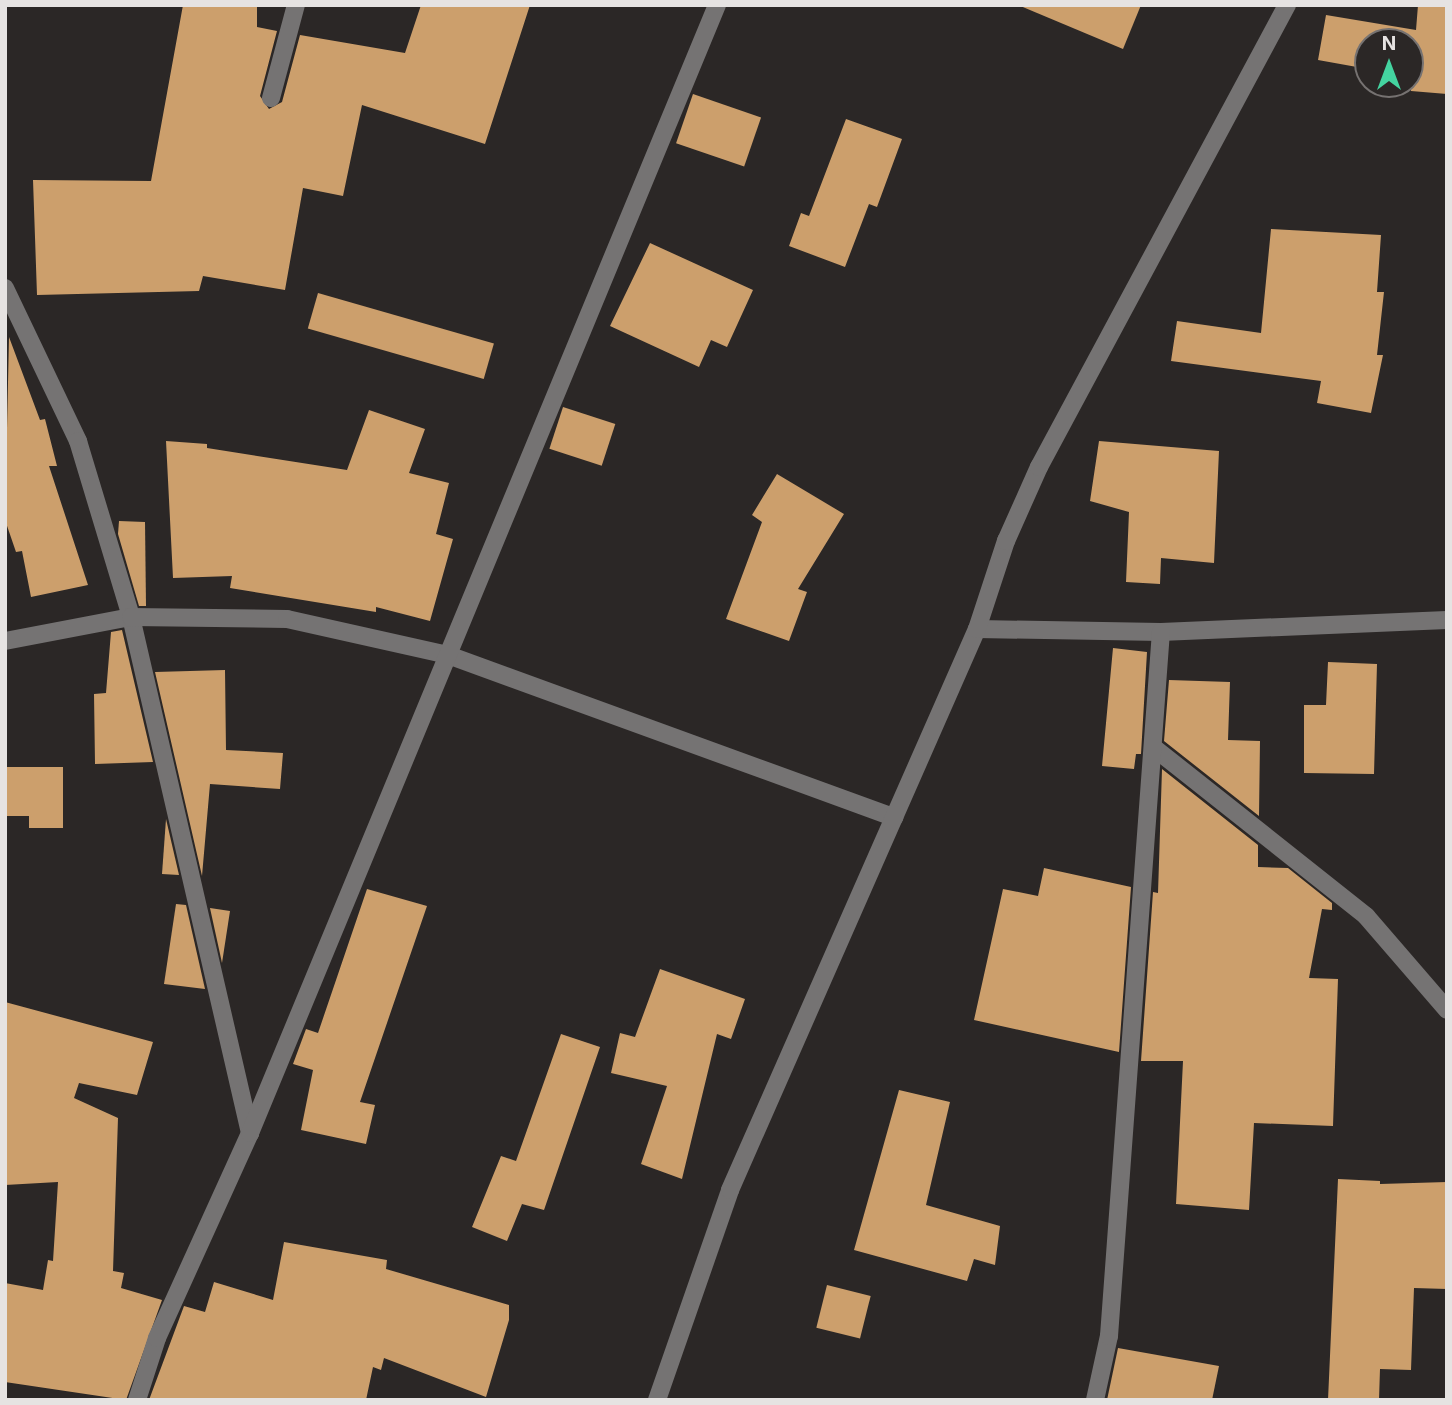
<!DOCTYPE html>
<html>
<head>
<meta charset="utf-8">
<style>
  body { margin:0 }
  #map { position:relative; width:1452px; height:1405px; overflow:hidden; background:#2b2726; font-family:Inter,sans-serif }
  div>[style] { position:absolute }
  .building>* { inset:0; background:#cc9f6c; transform-origin:0 0 }
  .minor>* { height:18px; margin:-9px; padding:0 9px; transform-origin:9px; border-radius:9px; background:#757373 }
  span { translate:-50% -50%; white-space:nowrap; text-align:center; line-height:1.15; -webkit-text-stroke:7px #2b2726; paint-order:stroke }
  .frame { position:absolute; inset:0; border:7px solid #e6e3e2; pointer-events:none }
  .north { position:absolute; left:1354px; top:28px; width:70px; height:70px; box-sizing:border-box; background:#2b2726; border:2px solid #767271; border-radius:50%; rotate:0deg; font-size:19px; font-weight:700; line-height:28px; text-align:center; color:#e6e3e2 }
  .north::after { content:''; display:block; margin:auto; width:24px; height:32px; background:#44d4a0; clip-path:polygon(50% 0,100% 100%,50% 72%,0 100%) }
</style>
</head>
<body>
<div id="map">
  <div class="building">
    <i style="clip-path:polygon(183px 5px,257px 5px,257px 27px,277px 31px,260px 96px,269px 109px,282px 102px,300px 35px,405px 53px,421px 5px,530px 5px,485px 144px,362px 105px,343px 196px,303px 188px,285px 290px,203px 276px,199px 291px,37px 295px,33px 180px,151px 181px)"></i>
    <i style="clip-path:polygon(1018px 5px,1141px 5px,1123px 49px)"></i>
    <i style="clip-path:polygon(1418px 5px,1447px 5px,1447px 94px,1411px 91px,1410px 42px,1368px 42px,1368px 69px,1318px 60px,1326px 15px,1416px 30px)"></i>
    <i style="left:693px;top:94px;width:72px;height:52px;rotate:19deg"></i>
    <i style="clip-path:polygon(846px 119px,902px 139px,877px 207px,869px 204px,845px 267px,789px 246px,801px 213px,809px 216px)"></i>
    <i style="clip-path:polygon(1271px 229px,1381px 235px,1377px 292px,1384px 292px,1377px 355px,1383px 355px,1371px 413px,1317px 403px,1321px 381px,1171px 361px,1177px 321px,1261px 333px)"></i>
    <i style="clip-path:polygon(650px 243px,753px 290px,727px 347px,711px 340px,699px 367px,610px 326px)"></i>
    <i style="left:318px;top:293px;width:183px;height:37px;rotate:16deg"></i>
    <i style="clip-path:polygon(9px 337px,40px 420px,45px 419px,57px 466px,49px 466px,88px 585px,31px 597px,22px 551px,16px 552px,5px 520px)"></i>
    <i style="left:563px;top:407px;width:55px;height:44px;rotate:18deg"></i>
    <i style="clip-path:polygon(369px 410px,425px 429px,409px 473px,449px 483px,436px 534px,453px 539px,430px 621px,376px 607px,376px 612px,230px 588px,232px 576px,173px 578px,166px 441px,207px 444px,207px 448px,347px 470px)"></i>
    <i style="clip-path:polygon(1099px 441px,1219px 451px,1214px 563px,1161px 558px,1160px 584px,1126px 582px,1129px 512px,1090px 501px)"></i>
    <i style="clip-path:polygon(777px 474px,844px 514px,798px 589px,807px 592px,789px 641px,726px 619px,762px 522px,752px 515px)"></i>
    <i style="clip-path:polygon(119px 521px,145px 522px,146px 606px,139px 606px,118px 534px)"></i>
    <i style="clip-path:polygon(122px 630px,153px 762px,95px 764px,94px 694px,106px 693px,111px 632px)"></i>
    <i style="clip-path:polygon(1113px 648px,1147px 652px,1141px 754px,1136px 754px,1134px 769px,1102px 766px)"></i>
    <i style="clip-path:polygon(1328px 662px,1377px 664px,1374px 774px,1304px 773px,1304px 705px,1326px 705px)"></i>
    <i style="clip-path:polygon(225px 670px,226px 750px,283px 753px,280px 789px,210px 784px,202px 876px,155px 672px)"></i>
    <i style="clip-path:polygon(1169px 680px,1230px 682px,1228px 740px,1260px 741px,1259px 816px,1164px 741px)"></i>
    <i style="clip-path:polygon(5px 767px,63px 767px,63px 828px,29px 828px,29px 816px,5px 816px)"></i>
    <i style="clip-path:polygon(1162px 769px,1258px 845px,1258px 867px,1288px 868px,1332px 903px,1332px 910px,1322px 909px,1309px 978px,1338px 979px,1333px 1126px,1254px 1123px,1249px 1210px,1176px 1204px,1183px 1061px,1141px 1061px,1153px 892px,1158px 893px)"></i>
    <i style="clip-path:polygon(166px 819px,179px 875px,162px 874px)"></i>
    <i style="clip-path:polygon(1044px 868px,1131px 887px,1119px 1052px,974px 1020px,1003px 889px,1038px 896px)"></i>
    <i style="clip-path:polygon(367px 889px,427px 906px,360px 1102px,375px 1105px,366px 1144px,301px 1130px,313px 1070px,293px 1064px,306px 1029px,318px 1033px)"></i>
    <i style="clip-path:polygon(176px 904px,186px 905px,205px 989px,164px 984px)"></i>
    <i style="clip-path:polygon(210px 908px,230px 911px,222px 963px)"></i>
    <i style="clip-path:polygon(660px 969px,745px 999px,731px 1039px,717px 1034px,682px 1179px,641px 1164px,667px 1086px,611px 1073px,620px 1033px,635px 1037px)"></i>
    <i style="clip-path:polygon(5px 1002px,153px 1042px,137px 1095px,79px 1083px,74px 1098px,118px 1118px,113px 1271px,124px 1273px,121px 1288px,162px 1300px,126px 1400px,5px 1382px,5px 1283px,43px 1290px,48px 1260px,53px 1261px,58px 1182px,5px 1185px)"></i>
    <i style="clip-path:polygon(561px 1034px,600px 1047px,544px 1210px,522px 1204px,507px 1241px,472px 1227px,501px 1156px,516px 1161px)"></i>
    <i style="clip-path:polygon(899px 1090px,950px 1102px,926px 1205px,1000px 1226px,995px 1265px,974px 1259px,967px 1281px,854px 1250px)"></i>
    <i style="clip-path:polygon(1338px 1179px,1380px 1181px,1380px 1184px,1447px 1182px,1447px 1289px,1414px 1288px,1411px 1370px,1380px 1369px,1379px 1400px,1328px 1400px)"></i>
    <i style="clip-path:polygon(284px 1242px,387px 1260px,386px 1269px,509px 1305px,509px 1320px,486px 1397px,384px 1358px,381px 1370px,373px 1367px,366px 1400px,149px 1400px,184px 1306px,205px 1312px,214px 1282px,273px 1300px)"></i>
    <i style="left:827px;top:1285px;width:45px;height:44px;rotate:14deg"></i>
    <i style="clip-path:polygon(1118px 1348px,1219px 1366px,1212px 1400px,1107px 1400px)"></i>
  </div>
  <div class="minor">
    <i style="left:271px;top:98px;width:96px;rotate:-75deg"></i>
    <i style="left:5px;top:288px;width:170px;rotate:64.5deg"></i>
    <i style="left:78px;top:441px;width:184px;rotate:73.2deg"></i>
    <i style="left:131px;top:617px;width:530px;rotate:77.01deg"></i>
    <i style="left:977px;top:629px;width:184px;rotate:0.9deg"></i>
    <i style="left:1161px;top:632px;width:286px;rotate:-2.4deg"></i>
    <i style="left:5px;top:641px;width:128px;rotate:-10.8deg"></i>
    <i style="left:131px;top:617px;width:156px;rotate:0.7deg"></i>
    <i style="left:287px;top:619px;width:165px;rotate:12.6deg"></i>
    <i style="left:448px;top:655px;width:475px;rotate:20deg"></i>
    <i style="left:1153px;top:747px;width:272px;rotate:38.4deg"></i>
    <i style="left:1366px;top:916px;width:124px;rotate:49.2deg"></i>
    <i style="left:137px;top:1400px;width:65px;rotate:-72.1deg"></i>
    <i style="left:157px;top:1338px;width:225px;rotate:-65.6deg"></i>
    <i style="left:250px;top:1133px;width:1221px;rotate:-67.51deg"></i>
    <i style="left:657px;top:1400px;width:222px;rotate:-70.8deg"></i>
    <i style="left:730px;top:1190px;width:613px;rotate:-66.24deg"></i>
    <i style="left:977px;top:629px;width:93px;rotate:-71.8deg"></i>
    <i style="left:1006px;top:541px;width:81px;rotate:-66deg"></i>
    <i style="left:1039px;top:467px;width:524px;rotate:-61.77deg"></i>
    <i style="left:1095px;top:1400px;width:66px;rotate:-77.7deg"></i>
    <i style="left:1109px;top:1336px;width:706px;rotate:-85.78deg"></i>
  </div>
  <div class="frame"></div>
  <div class="north">N</div>
</div>
</body>
</html>
